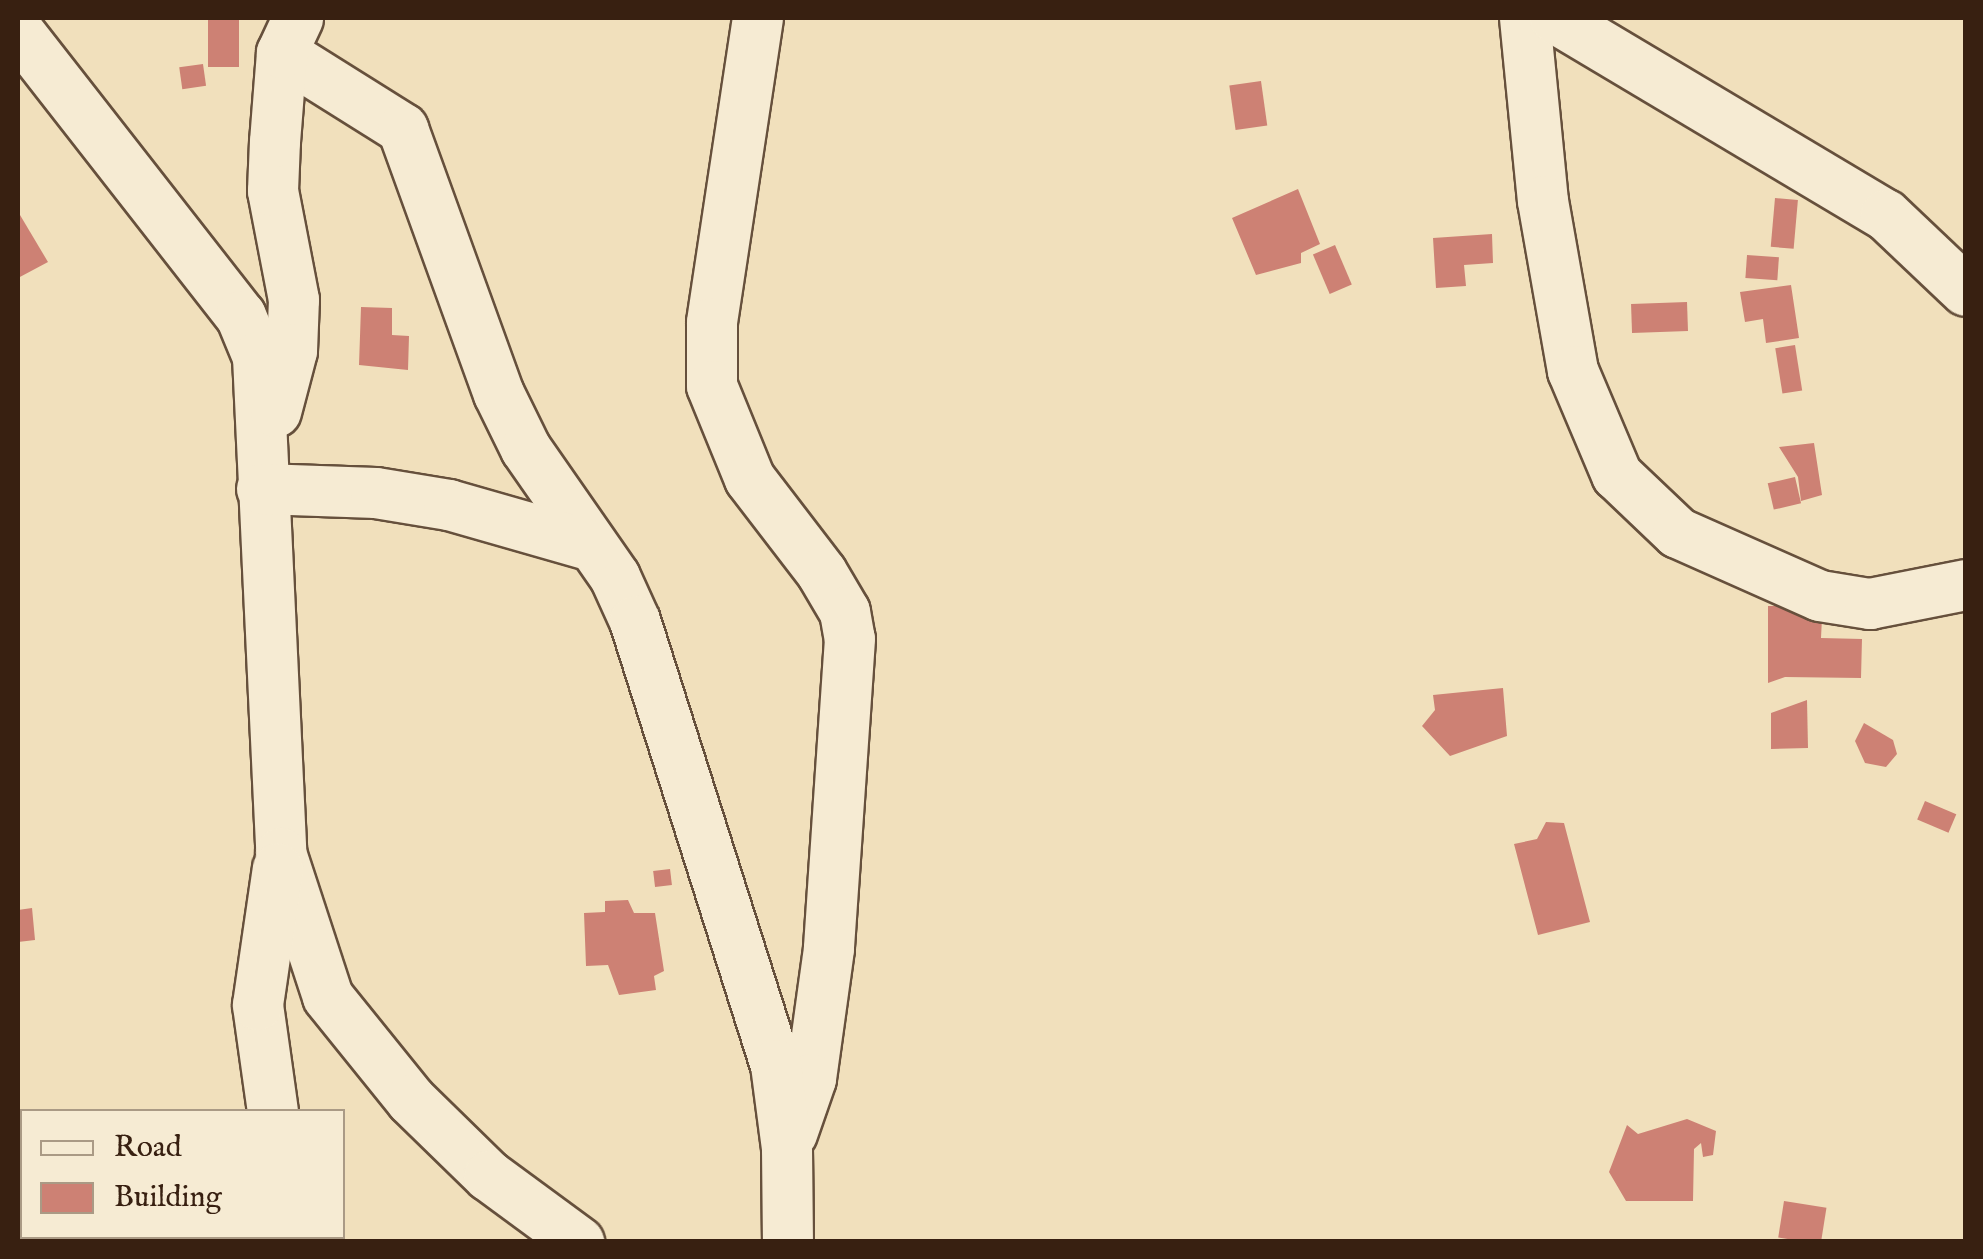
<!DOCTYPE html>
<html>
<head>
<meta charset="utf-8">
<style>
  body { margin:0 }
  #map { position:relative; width:1983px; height:1259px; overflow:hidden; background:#f1e0bc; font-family:"IM FELL English",serif }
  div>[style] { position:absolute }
  .building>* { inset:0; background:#cd8174; transform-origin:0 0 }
  .roads { filter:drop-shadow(2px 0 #66503c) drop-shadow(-2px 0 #66503c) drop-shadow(0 2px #66503c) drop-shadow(0 -2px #66503c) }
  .minor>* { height:50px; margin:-25px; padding:0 25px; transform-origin:25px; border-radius:25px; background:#f6ebd3 }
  span { translate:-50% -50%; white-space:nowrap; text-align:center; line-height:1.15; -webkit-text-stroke:10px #f6ebd3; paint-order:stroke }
  .frame { position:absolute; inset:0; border:20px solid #382011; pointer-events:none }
  .legend { position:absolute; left:20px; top:1109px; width:325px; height:130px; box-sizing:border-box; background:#f6ebd3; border:2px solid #aa9a85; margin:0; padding:12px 18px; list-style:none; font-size:30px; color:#382011 }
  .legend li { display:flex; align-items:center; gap:20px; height:50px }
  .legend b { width:50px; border:2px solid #aa9a85 }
</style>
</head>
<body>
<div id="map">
  <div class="building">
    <i style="left:208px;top:18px;width:31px;height:49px"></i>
    <i style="left:203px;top:64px;width:22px;height:24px;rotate:82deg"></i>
    <i style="left:1261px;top:81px;width:45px;height:32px;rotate:82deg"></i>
    <i style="clip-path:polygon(1298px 189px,1320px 244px,1301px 253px,1301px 263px,1256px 275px,1232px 218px)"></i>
    <i style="left:1775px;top:198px;width:23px;height:49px;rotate:5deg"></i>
    <i style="clip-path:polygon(20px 215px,48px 262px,18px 278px,18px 216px)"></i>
    <i style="clip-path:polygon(1492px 234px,1493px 263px,1464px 265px,1466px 286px,1436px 288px,1433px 238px)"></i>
    <i style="left:1335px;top:245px;width:43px;height:24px;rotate:67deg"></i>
    <i style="left:1747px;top:255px;width:32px;height:23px;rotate:4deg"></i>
    <i style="clip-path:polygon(1791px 285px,1799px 338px,1766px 343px,1763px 319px,1745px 322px,1740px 292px)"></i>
    <i style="left:1687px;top:302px;width:29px;height:56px;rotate:88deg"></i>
    <i style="clip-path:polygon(361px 307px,392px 308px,392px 335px,409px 336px,408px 370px,359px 365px)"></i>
    <i style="left:1795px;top:345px;width:46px;height:20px;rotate:81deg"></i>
    <i style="clip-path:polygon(1814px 443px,1822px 495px,1801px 501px,1798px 477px,1779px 447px)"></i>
    <i style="left:1795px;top:477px;width:27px;height:28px;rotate:77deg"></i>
    <i style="clip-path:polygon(1768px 606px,1792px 606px,1806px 612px,1804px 618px,1822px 618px,1821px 638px,1862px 639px,1861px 678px,1785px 677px,1768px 683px)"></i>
    <i style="clip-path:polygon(1503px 688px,1507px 736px,1450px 756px,1422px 726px,1435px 710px,1433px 695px)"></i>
    <i style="clip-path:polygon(1807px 700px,1808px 748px,1771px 749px,1771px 713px)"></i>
    <i style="clip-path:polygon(1864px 723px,1893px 740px,1897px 754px,1886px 767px,1865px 763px,1855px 741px)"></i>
    <i style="left:1925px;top:801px;width:34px;height:20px;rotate:23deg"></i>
    <i style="clip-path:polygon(1546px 822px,1564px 823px,1590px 922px,1538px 935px,1514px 844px,1537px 839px)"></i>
    <i style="left:670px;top:869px;width:16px;height:17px;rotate:83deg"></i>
    <i style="clip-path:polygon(628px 900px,634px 913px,655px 913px,664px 971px,654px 976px,656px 990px,619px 995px,608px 965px,586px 966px,584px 913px,605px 912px,605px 901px)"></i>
    <i style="clip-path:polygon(32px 908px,35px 940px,18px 942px,18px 910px)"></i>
    <i style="clip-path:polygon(1687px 1119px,1716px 1131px,1713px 1155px,1703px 1157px,1701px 1143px,1694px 1149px,1693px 1201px,1626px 1201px,1609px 1172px,1627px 1125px,1638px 1134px)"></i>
    <i style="left:1784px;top:1201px;width:43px;height:37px;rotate:9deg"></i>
  </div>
  <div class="roads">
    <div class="minor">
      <i style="left:758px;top:18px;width:308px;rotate:98.6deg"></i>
      <i style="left:712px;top:323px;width:63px;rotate:90deg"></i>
      <i style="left:712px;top:386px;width:100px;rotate:67.8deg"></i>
      <i style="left:750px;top:479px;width:118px;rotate:52.5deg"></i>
      <i style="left:822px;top:573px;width:45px;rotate:59.5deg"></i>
      <i style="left:845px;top:612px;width:27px;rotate:80deg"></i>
      <i style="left:850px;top:639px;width:311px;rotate:93.9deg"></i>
      <i style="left:829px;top:949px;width:131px;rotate:97.9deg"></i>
      <i style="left:811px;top:1079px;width:58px;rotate:109.1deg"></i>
      <i style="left:1525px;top:18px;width:184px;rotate:84.4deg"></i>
      <i style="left:1543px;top:201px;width:173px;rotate:80deg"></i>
      <i style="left:1573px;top:371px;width:113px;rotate:67.1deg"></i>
      <i style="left:1617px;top:475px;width:84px;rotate:43.6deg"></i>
      <i style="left:1678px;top:533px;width:155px;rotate:23.9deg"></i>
      <i style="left:1820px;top:596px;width:51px;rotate:9.1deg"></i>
      <i style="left:1870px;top:604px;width:98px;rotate:-11.2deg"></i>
      <i style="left:1555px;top:18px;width:385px;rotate:30.8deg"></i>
      <i style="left:1886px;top:215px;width:110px;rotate:43.5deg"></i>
      <i style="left:18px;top:31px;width:362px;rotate:52deg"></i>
      <i style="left:241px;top:316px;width:44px;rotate:67.5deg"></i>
      <i style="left:258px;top:357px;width:497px;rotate:87.3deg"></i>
      <i style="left:281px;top:853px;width:151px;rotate:71.9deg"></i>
      <i style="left:328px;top:997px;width:132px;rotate:51.1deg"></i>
      <i style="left:411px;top:1100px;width:109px;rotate:44.3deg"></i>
      <i style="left:489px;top:1176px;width:112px;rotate:36.3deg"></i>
      <i style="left:282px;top:53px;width:143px;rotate:32.1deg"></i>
      <i style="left:403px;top:129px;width:282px;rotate:70.1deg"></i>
      <i style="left:499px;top:394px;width:61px;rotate:63.9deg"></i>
      <i style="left:526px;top:449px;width:156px;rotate:55.2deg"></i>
      <i style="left:615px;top:577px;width:48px;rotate:65.6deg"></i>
      <i style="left:635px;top:621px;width:466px;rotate:72.4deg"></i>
      <i style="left:776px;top:1065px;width:85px;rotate:82.5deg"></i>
      <i style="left:787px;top:1149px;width:93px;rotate:89.4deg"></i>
      <i style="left:276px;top:412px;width:63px;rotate:-75.3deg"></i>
      <i style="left:292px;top:351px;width:51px;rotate:-87.8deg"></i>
      <i style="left:294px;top:300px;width:111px;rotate:-100.9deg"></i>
      <i style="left:273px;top:191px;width:49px;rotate:-87.7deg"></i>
      <i style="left:275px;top:142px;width:89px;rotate:-85.5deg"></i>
      <i style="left:282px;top:53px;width:38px;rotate:-65deg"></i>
      <i style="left:262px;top:489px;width:114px;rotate:2deg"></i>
      <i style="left:376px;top:493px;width:74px;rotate:9.3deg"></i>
      <i style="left:449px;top:505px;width:149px;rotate:16deg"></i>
      <i style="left:273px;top:1112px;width:108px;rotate:-98deg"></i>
      <i style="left:258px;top:1005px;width:138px;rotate:-81.7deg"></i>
      <i style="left:284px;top:1236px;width:6px;rotate:81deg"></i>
    </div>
  </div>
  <div class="frame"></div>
  <ul class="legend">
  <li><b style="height:12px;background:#f6ebd3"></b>Road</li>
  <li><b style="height:28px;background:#cd8174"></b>Building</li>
  </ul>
</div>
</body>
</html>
